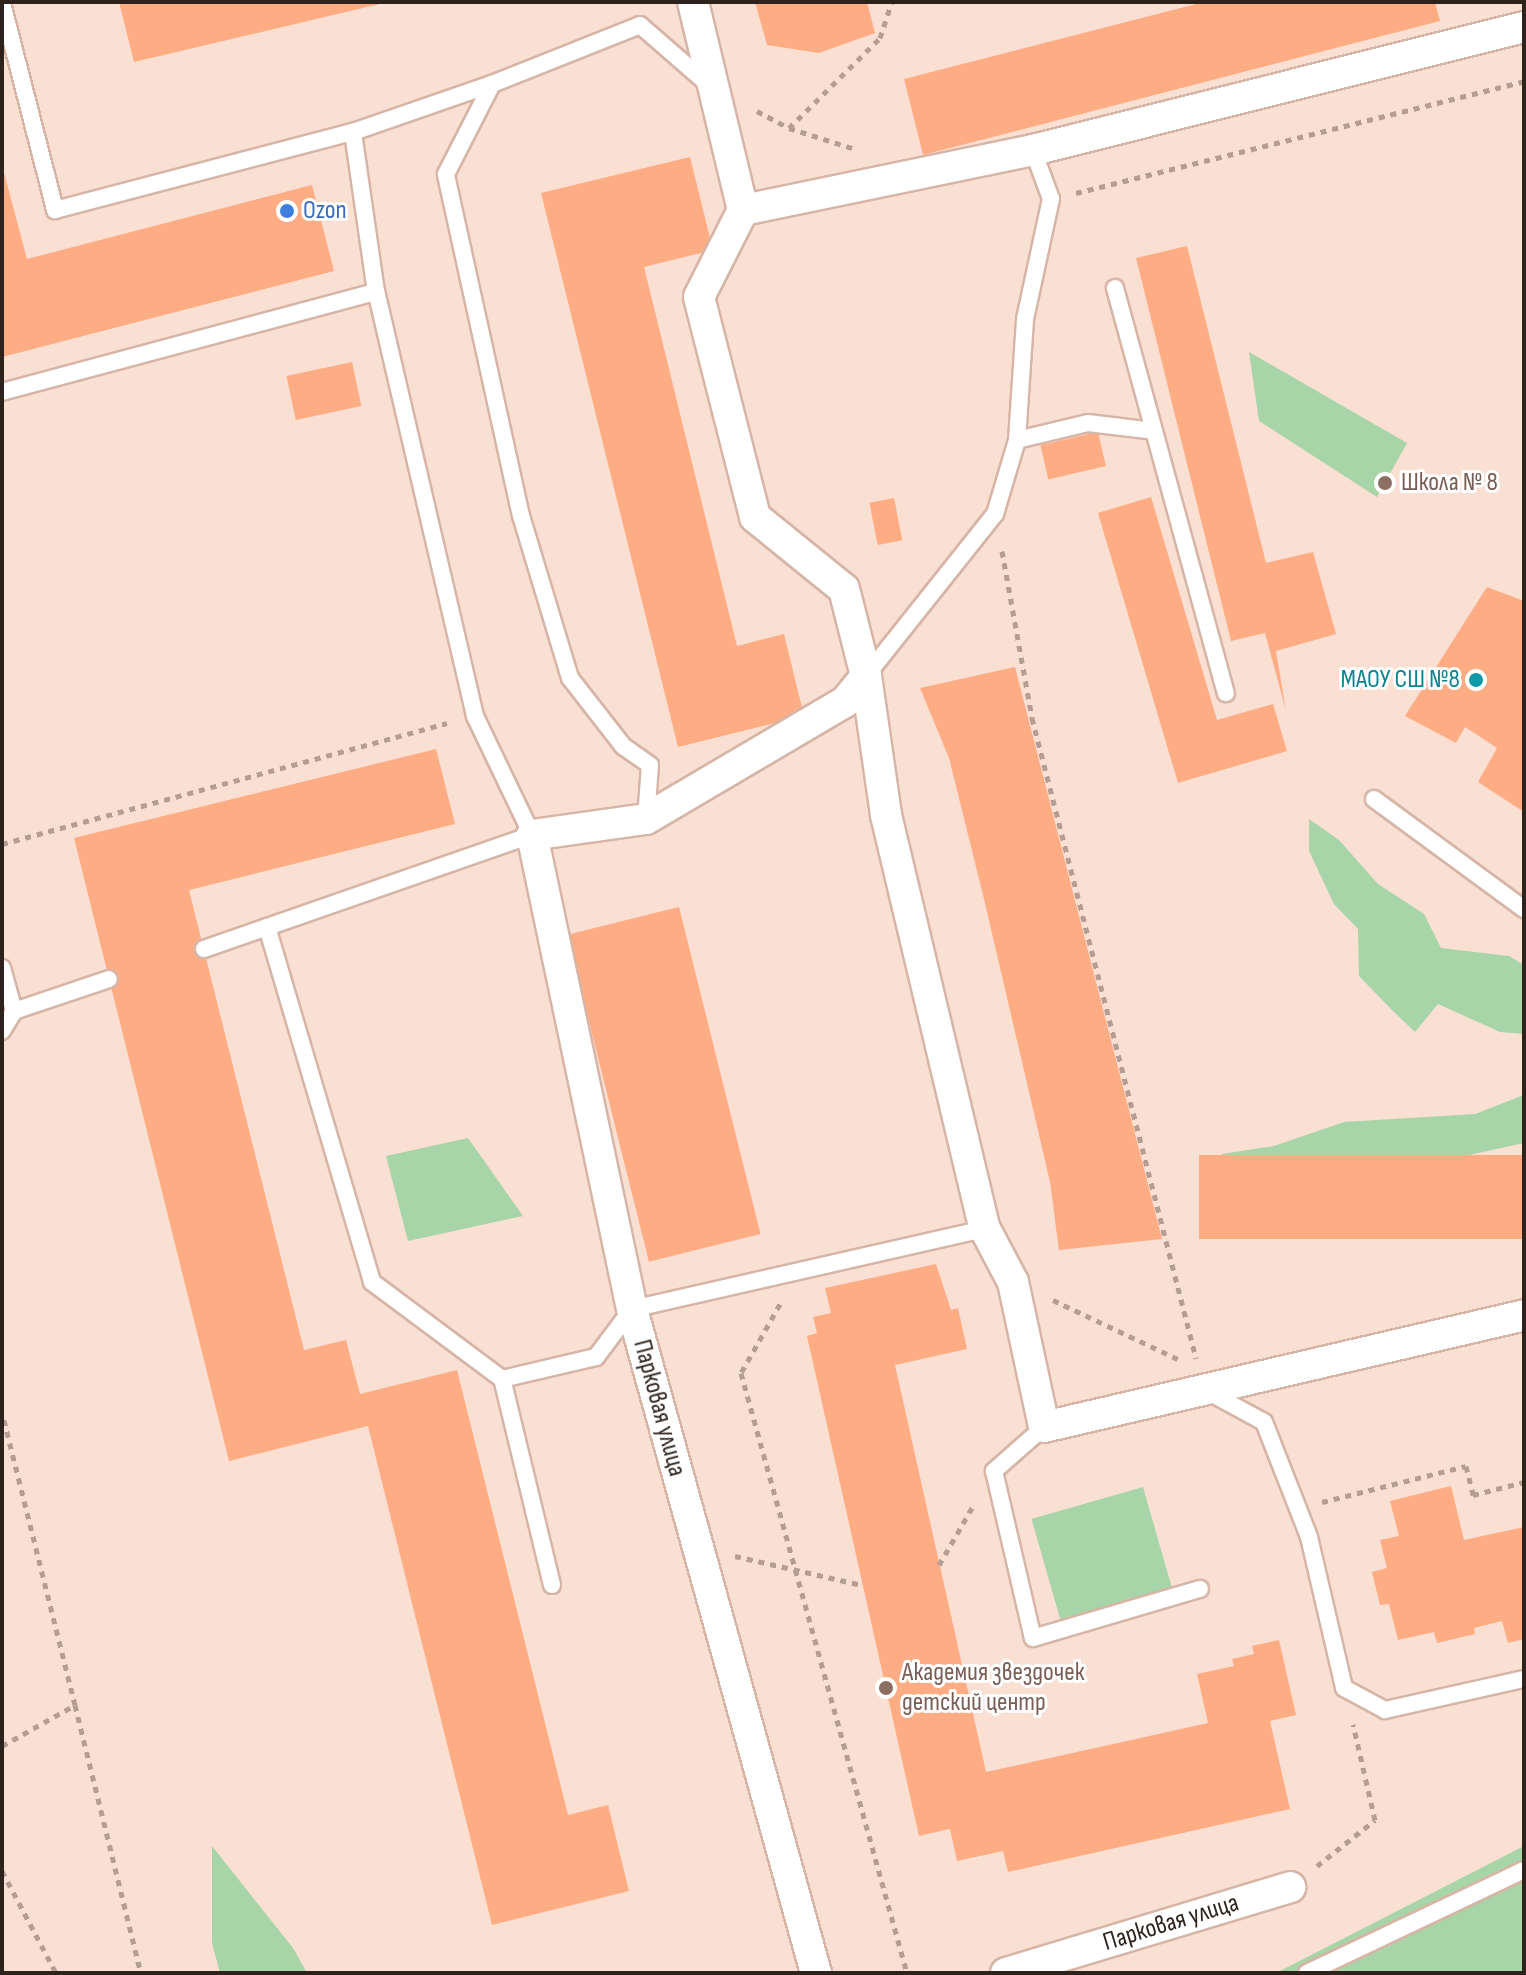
<!DOCTYPE html>
<html>
<head>
<meta charset="utf-8">
<style>
  body { margin:0 }
  #map { position:relative; width:1526px; height:1975px; overflow:hidden; background:#fadfd3; font-family:"Sofia Sans Condensed",sans-serif }
  div>[style] { position:absolute }
  .green>* { inset:0; background:#a8d5a7; transform-origin:0 0 }
  .building>* { inset:0; background:#feac84; transform-origin:0 0 }
  .path>* { height:5px; margin-top:-2.5px; transform-origin:0; background:repeating-linear-gradient(90deg,#b49e94 0 6px,transparent 0 12px) }
  .roads { filter:drop-shadow(2px 0 #d6b5a6) drop-shadow(-2px 0 #d6b5a6) drop-shadow(0 2px #d6b5a6) drop-shadow(0 -2px #d6b5a6) }
  .service>* { height:16px; margin:-8px; padding:0 8px; transform-origin:8px; border-radius:8px; background:#fff }
  .minor>* { height:30px; margin:-15px; padding:0 15px; transform-origin:15px; border-radius:15px; background:#fff }
  .dots>* { width:22px; height:22px; translate:-50% -50%; box-sizing:border-box; border:4px solid #fff; border-radius:50% }
  span { translate:-50% -50%; white-space:nowrap; text-align:center; line-height:1.15; -webkit-text-stroke:6px #fff; paint-order:stroke }
  .shop-label { font-size:26px; color:#366cbe }
  .left { translate:0 -50%; text-align:left }
  .education-label { font-size:26px; color:#785e54 }
  .culture-label { font-size:26px; color:#0d838f }
  .right { translate:-100% -50%; text-align:right }
  .street-label { font-size:26px; color:#2e221c }
  .frame { position:absolute; inset:0; border:4px solid #2e221c; pointer-events:none }
</style>
</head>
<body>
<div id="map">
  <div class="green">
    <i style="clip-path:polygon(1249px 352px,1407px 443px,1377px 497px,1259px 421px)"></i>
    <i style="clip-path:polygon(1309px 819px,1339px 840px,1378px 884px,1424px 914px,1441px 948px,1509px 956px,1524px 965px,1524px 1034px,1500px 1032px,1438px 1004px,1415px 1032px,1392px 1010px,1359px 976px,1358px 929px,1334px 904px,1309px 851px)"></i>
    <i style="clip-path:polygon(1524px 1095px,1524px 1143px,1232px 1207px,1209px 1171px,1222px 1154px,1274px 1146px,1344px 1122px,1475px 1114px)"></i>
    <i style="clip-path:polygon(468px 1138px,523px 1216px,408px 1241px,386px 1156px)"></i>
    <i style="left:1143px;top:1487px;width:108px;height:116px;rotate:74deg"></i>
    <i style="clip-path:polygon(212px 1846px,293px 1948px,307px 1973px,220px 1973px,212px 1943px)"></i>
    <i style="clip-path:polygon(1524px 1846px,1524px 1973px,1276px 1973px)"></i>
  </div>
  <div class="building">
    <i style="clip-path:polygon(119px 2px,383px 2px,384px 3px,134px 62px)"></i>
    <i style="clip-path:polygon(755px 2px,867px 2px,875px 33px,819px 53px,767px 45px)"></i>
    <i style="clip-path:polygon(1204px 2px,1435px 2px,1440px 21px,923px 155px,904px 79px)"></i>
    <i style="clip-path:polygon(690px 157px,713px 250px,644px 267px,737px 646px,784px 634px,804px 716px,678px 747px,541px 193px)"></i>
    <i style="clip-path:polygon(2px 165px,27px 259px,312px 185px,334px 271px,2px 357px)"></i>
    <i style="clip-path:polygon(1187px 246px,1266px 563px,1313px 552px,1336px 634px,1276px 651px,1286px 711px,1265px 633px,1231px 641px,1136px 258px)"></i>
    <i style="left:352px;top:362px;width:45px;height:67px;rotate:78deg"></i>
    <i style="left:1098px;top:432px;width:35px;height:59px;rotate:77deg"></i>
    <i style="clip-path:polygon(1151px 497px,1217px 720px,1273px 704px,1287px 751px,1178px 783px,1098px 513px)"></i>
    <i style="left:894px;top:498px;width:43px;height:25px;rotate:79deg"></i>
    <i style="clip-path:polygon(1487px 587px,1524px 601px,1524px 812px,1478px 782px,1497px 748px,1465px 727px,1456px 743px,1405px 716px)"></i>
    <i style="clip-path:polygon(1015px 667px,1162px 1239px,1059px 1250px,1050px 1182px,984px 899px,949px 758px,920px 688px)"></i>
    <i style="clip-path:polygon(436px 749px,455px 824px,189px 890px,304px 1350px,346px 1340px,360px 1394px,457px 1370px,568px 1815px,608px 1805px,629px 1891px,492px 1925px,368px 1426px,229px 1461px,74px 838px)"></i>
    <i style="left:679px;top:907px;width:337px;height:115px;rotate:76deg"></i>
    <i style="left:1524px;top:1155px;width:84px;height:325px;rotate:90deg"></i>
    <i style="clip-path:polygon(936px 1264px,951px 1310px,958px 1308px,967px 1349px,895px 1365px,986px 1772px,1208px 1723px,1197px 1674px,1234px 1666px,1232px 1659px,1254px 1654px,1252px 1646px,1279px 1640px,1296px 1715px,1270px 1721px,1290px 1809px,1008px 1872px,1003px 1851px,957px 1861px,950px 1829px,919px 1836px,807px 1336px,817px 1333px,813px 1317px,831px 1313px,825px 1288px)"></i>
    <i style="clip-path:polygon(1451px 1486px,1464px 1540px,1524px 1527px,1524px 1639px,1508px 1643px,1502px 1621px,1474px 1628px,1475px 1634px,1437px 1643px,1434px 1632px,1398px 1640px,1389px 1604px,1380px 1605px,1372px 1572px,1387px 1568px,1380px 1540px,1399px 1536px,1390px 1501px)"></i>
  </div>
  <div class="path">
    <i style="left:757px;top:111px;width:36px;rotate:28deg"></i>
    <i style="left:789px;top:128px;width:69px;rotate:17.7deg"></i>
    <i style="left:789px;top:128px;width:128px;rotate:-44.7deg"></i>
    <i style="left:880px;top:38px;width:38px;rotate:-72deg"></i>
    <i style="left:1076px;top:193px;width:462px;rotate:-14deg"></i>
    <i style="left:1002px;top:551px;width:170px;rotate:79.8deg"></i>
    <i style="left:1032px;top:718px;width:661px;rotate:75.63deg"></i>
    <i style="left:2px;top:844px;width:461px;rotate:-15.2deg"></i>
    <i style="left:1053px;top:1300px;width:138px;rotate:25.3deg"></i>
    <i style="left:780px;top:1304px;width:79px;rotate:119.5deg"></i>
    <i style="left:741px;top:1373px;width:623px;rotate:74.54deg"></i>
    <i style="left:1322px;top:1502px;width:148px;rotate:-14deg"></i>
    <i style="left:1466px;top:1466px;width:30px;rotate:76deg"></i>
    <i style="left:1473px;top:1495px;width:53px;rotate:-14.3deg"></i>
    <i style="left:735px;top:1556px;width:130px;rotate:12.9deg"></i>
    <i style="left:939px;top:1565px;width:68px;rotate:-60deg"></i>
    <i style="left:75px;top:1705px;width:276px;rotate:76.2deg"></i>
    <i style="left:2px;top:1746px;width:84px;rotate:-29.3deg"></i>
    <i style="left:75px;top:1705px;width:298px;rotate:-104deg"></i>
    <i style="left:1317px;top:1866px;width:74px;rotate:-38.4deg"></i>
    <i style="left:1375px;top:1820px;width:98px;rotate:-102.9deg"></i>
    <i style="left:2px;top:1871px;width:115px;rotate:62.1deg"></i>
  </div>
  <div class="roads">
    <div class="service">
      <i style="left:2px;top:3px;width:214px;rotate:75.6deg"></i>
      <i style="left:55px;top:210px;width:308px;rotate:-14.7deg"></i>
      <i style="left:1115px;top:288px;width:420px;rotate:74.7deg"></i>
      <i style="left:2px;top:392px;width:387px;rotate:-15deg"></i>
      <i style="left:1017px;top:440px;width:73px;rotate:-13.5deg"></i>
      <i style="left:1088px;top:423px;width:66px;rotate:6.9deg"></i>
      <i style="left:866px;top:676px;width:207px;rotate:-51.5deg"></i>
      <i style="left:995px;top:514px;width:77px;rotate:-73.4deg"></i>
      <i style="left:1017px;top:440px;width:121px;rotate:-86.2deg"></i>
      <i style="left:1025px;top:319px;width:123px;rotate:-77.8deg"></i>
      <i style="left:1051px;top:199px;width:52px;rotate:-110.2deg"></i>
      <i style="left:1374px;top:799px;width:186px;rotate:36.3deg"></i>
      <i style="left:646px;top:819px;width:54px;rotate:-85.8deg"></i>
      <i style="left:650px;top:765px;width:33px;rotate:-145deg"></i>
      <i style="left:623px;top:746px;width:86px;rotate:-127.9deg"></i>
      <i style="left:570px;top:678px;width:169px;rotate:-106.8deg"></i>
      <i style="left:521px;top:516px;width:350px;rotate:-102.4deg"></i>
      <i style="left:446px;top:174px;width:101px;rotate:-62.9deg"></i>
      <i style="left:492px;top:84px;width:159px;rotate:-21.7deg"></i>
      <i style="left:640px;top:25px;width:91px;rotate:41deg"></i>
      <i style="left:267px;top:927px;width:370px;rotate:73.5deg"></i>
      <i style="left:372px;top:1282px;width:162px;rotate:36.7deg"></i>
      <i style="left:204px;top:949px;width:347px;rotate:-19.2deg"></i>
      <i style="left:532px;top:835px;width:132px;rotate:-115.6deg"></i>
      <i style="left:475px;top:716px;width:435px;rotate:-103.1deg"></i>
      <i style="left:376px;top:292px;width:162px;rotate:-98.2deg"></i>
      <i style="left:353px;top:132px;width:147px;rotate:-19.1deg"></i>
      <i style="left:2px;top:968px;width:45px;rotate:74.4deg"></i>
      <i style="left:2px;top:1031px;width:23px;rotate:-59deg"></i>
      <i style="left:14px;top:1011px;width:100px;rotate:-18.6deg"></i>
      <i style="left:1205px;top:1390px;width:67px;rotate:28.5deg"></i>
      <i style="left:1264px;top:1422px;width:123px;rotate:68.6deg"></i>
      <i style="left:1309px;top:1537px;width:155px;rotate:76.9deg"></i>
      <i style="left:1344px;top:1688px;width:47px;rotate:28.2deg"></i>
      <i style="left:1385px;top:1710px;width:142px;rotate:-12.6deg"></i>
      <i style="left:1044px;top:1427px;width:67px;rotate:138.7deg"></i>
      <i style="left:994px;top:1471px;width:171px;rotate:76.9deg"></i>
      <i style="left:1033px;top:1638px;width:174px;rotate:-16.4deg"></i>
      <i style="left:552px;top:1585px;width:212px;rotate:-103.6deg"></i>
      <i style="left:502px;top:1379px;width:97px;rotate:-13.2deg"></i>
      <i style="left:596px;top:1357px;width:60px;rotate:-53.1deg"></i>
      <i style="left:632px;top:1309px;width:362px;rotate:-12.8deg"></i>
      <i style="left:1307px;top:1973px;width:240px;rotate:-25.4deg"></i>
    </div>
    <div class="minor">
      <i style="left:693px;top:2px;width:214px;rotate:76.5deg"></i>
      <i style="left:1524px;top:27px;width:506px;rotate:165.94deg"></i>
      <i style="left:1033px;top:150px;width:296px;rotate:168.3deg"></i>
      <i style="left:743px;top:210px;width:97px;rotate:116.8deg"></i>
      <i style="left:699px;top:297px;width:227px;rotate:75.7deg"></i>
      <i style="left:755px;top:517px;width:114px;rotate:39deg"></i>
      <i style="left:844px;top:589px;width:90px;rotate:75.8deg"></i>
      <i style="left:866px;top:676px;width:140px;rotate:81.8deg"></i>
      <i style="left:886px;top:815px;width:426px;rotate:76.6deg"></i>
      <i style="left:985px;top:1229px;width:60px;rotate:62.2deg"></i>
      <i style="left:1013px;top:1282px;width:148px;rotate:77.9deg"></i>
      <i style="left:1044px;top:1427px;width:493px;rotate:-13.1deg"></i>
      <i style="left:816px;top:1973px;width:689px;rotate:-105.49deg"></i>
      <i style="left:632px;top:1309px;width:484px;rotate:-101.9deg"></i>
      <i style="left:532px;top:835px;width:115px;rotate:-8deg"></i>
      <i style="left:646px;top:819px;width:231px;rotate:-30.5deg"></i>
      <i style="left:845px;top:702px;width:33px;rotate:-51deg"></i>
      <i style="left:1006px;top:1973px;width:297px;rotate:-16.8deg"></i>
    </div>
  </div>
  <div class="dots">
    <i style="left:287px;top:211px;background:#3f7fe0"></i>
    <i style="left:1385px;top:483px;background:#8d6e63"></i>
    <i style="left:1476px;top:680px;background:#0f9aa8"></i>
    <i style="left:886px;top:1688px;background:#8d6e63"></i>
  </div>
  <div class="shop-label">
    <span class="left" style="left:303px;top:211px">Ozon</span>
  </div>
  <div class="education-label">
    <span class="left" style="left:1401px;top:483px">Школа № 8</span>
    <span class="left" style="left:902px;top:1688px">Академия звездочек<br>детский центр</span>
  </div>
  <div class="culture-label">
    <span class="right" style="left:1460px;top:680px">МАОУ СШ №8</span>
  </div>
  <div class="street-label">
    <span style="left:659px;top:1408px;rotate:75deg">Парковая улица</span>
    <span style="left:1171px;top:1923px;rotate:-17deg">Парковая улица</span>
  </div>
  <div class="frame"></div>
</div>
</body>
</html>
